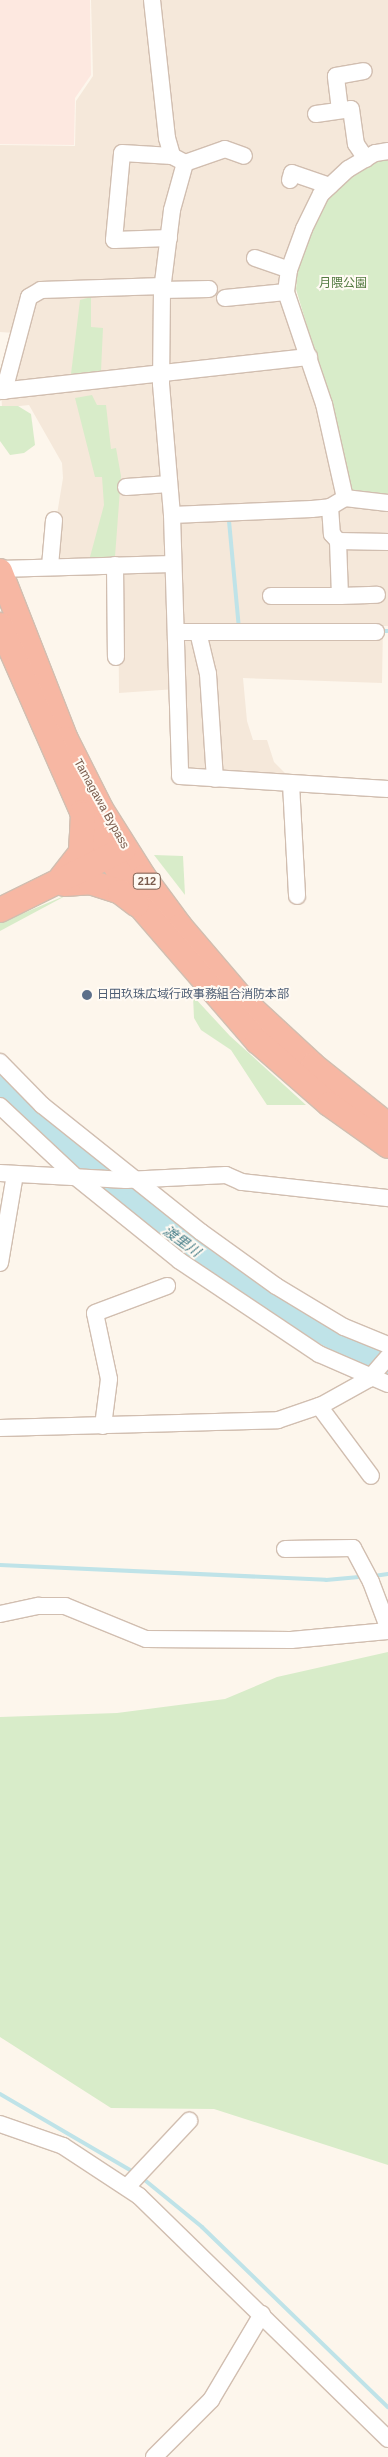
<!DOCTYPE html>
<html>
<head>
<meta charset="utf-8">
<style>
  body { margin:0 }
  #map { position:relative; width:388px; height:2457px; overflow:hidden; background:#fdf6ec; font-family:Helvetica,"Noto Sans JP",sans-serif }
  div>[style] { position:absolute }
  .residential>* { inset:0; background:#f5e8da }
  .commercial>* { inset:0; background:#fde8e0 }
  .green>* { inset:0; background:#d8ecc9 }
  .stream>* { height:4px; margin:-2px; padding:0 2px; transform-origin:2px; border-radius:2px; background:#bfe3e8 }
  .river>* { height:24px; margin:-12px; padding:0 12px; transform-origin:12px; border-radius:12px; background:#bfe3e8 }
  .roads { filter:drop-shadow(1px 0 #d1beb0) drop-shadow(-1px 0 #d1beb0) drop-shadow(0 1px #d1beb0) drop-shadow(0 -1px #d1beb0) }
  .minor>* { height:16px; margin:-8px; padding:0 8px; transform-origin:8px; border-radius:8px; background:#fff }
  .highway>* { height:24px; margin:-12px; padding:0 12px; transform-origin:12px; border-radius:12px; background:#f7b7a3 }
  .dots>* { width:14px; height:14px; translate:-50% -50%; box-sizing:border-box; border:2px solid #fffaf3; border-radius:50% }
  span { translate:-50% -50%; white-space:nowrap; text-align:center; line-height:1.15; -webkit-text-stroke:4px #fffaf3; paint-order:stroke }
  .shield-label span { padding:1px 4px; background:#fffaf3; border:1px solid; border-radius:4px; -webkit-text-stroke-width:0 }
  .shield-label { font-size:11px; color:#7a5c4d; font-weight:700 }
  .park-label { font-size:12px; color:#537a41 }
  .street-label { font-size:12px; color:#7a5c4d }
  .service-label { font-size:12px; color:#4e5e75 }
  .left { translate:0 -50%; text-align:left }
  .water-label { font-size:14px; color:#437c86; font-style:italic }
</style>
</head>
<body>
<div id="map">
  <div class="residential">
    <i style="clip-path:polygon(91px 0,388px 0,388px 154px,324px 197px,289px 292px,345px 501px,388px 506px,388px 626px,383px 626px,382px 683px,243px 678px,247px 721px,253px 740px,267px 740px,274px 762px,288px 776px,178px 780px,176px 689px,119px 693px,118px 565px,49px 563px,63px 478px,62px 463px,29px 405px,2px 408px,1px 388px,14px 333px,0 332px,0 145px,75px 146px,76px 101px,93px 76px)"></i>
  </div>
  <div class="commercial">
    <i style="clip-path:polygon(0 0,90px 0,91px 75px,75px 98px,74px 145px,0 144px)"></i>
  </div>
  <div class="green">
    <i style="clip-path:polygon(388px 157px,388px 494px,346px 489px,330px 404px,296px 289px,298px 264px,323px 204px,340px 184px,367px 163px)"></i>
    <i style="clip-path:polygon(91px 297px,91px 327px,103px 328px,101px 371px,71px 374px,80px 300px)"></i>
    <i style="clip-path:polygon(92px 395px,97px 405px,106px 405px,111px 449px,116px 448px,121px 476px,115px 557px,90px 557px,104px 505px,102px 477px,95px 477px,75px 398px)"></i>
    <i style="clip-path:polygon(0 406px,18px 406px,31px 414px,35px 445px,24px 453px,10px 455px,0 441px)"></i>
    <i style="clip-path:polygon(154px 855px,183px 856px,185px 895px)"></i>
    <i style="clip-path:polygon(69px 894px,0 931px,0 923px)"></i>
    <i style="clip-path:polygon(193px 996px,230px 1036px,306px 1105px,267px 1105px,231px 1050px,201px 1030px,194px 1018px)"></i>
    <i style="clip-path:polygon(388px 1652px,388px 2165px,214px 2109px,111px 2108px,0 2037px,0 1717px,117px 1713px,225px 1699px,277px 1677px)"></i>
  </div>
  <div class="stream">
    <i style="left:229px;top:521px;width:107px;rotate:84.7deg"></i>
    <i style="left:380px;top:631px;width:8px"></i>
    <i style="left:0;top:1565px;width:326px;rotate:2.6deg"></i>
    <i style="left:326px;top:1580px;width:36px;rotate:-5deg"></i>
    <i style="left:374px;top:1576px;width:14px;rotate:-8deg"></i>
    <i style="left:0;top:2094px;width:156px;rotate:30.3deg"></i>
    <i style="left:141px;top:2177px;width:79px;rotate:39.3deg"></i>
    <i style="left:202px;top:2227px;width:259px;rotate:44.1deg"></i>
  </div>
  <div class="river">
    <i style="left:0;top:1085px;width:178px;rotate:41.8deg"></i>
    <i style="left:133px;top:1204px;width:140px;rotate:36.3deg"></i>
    <i style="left:246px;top:1287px;width:108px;rotate:30.1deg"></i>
    <i style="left:339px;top:1341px;width:54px;rotate:24.2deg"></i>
  </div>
  <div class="roads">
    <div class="minor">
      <i style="left:152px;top:0;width:139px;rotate:83.8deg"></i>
      <i style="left:167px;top:138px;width:19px;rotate:74deg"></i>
      <i style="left:172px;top:156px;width:15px;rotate:28deg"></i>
      <i style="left:185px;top:163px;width:49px;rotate:105.5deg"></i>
      <i style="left:172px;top:210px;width:81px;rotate:97.1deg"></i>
      <i style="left:162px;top:290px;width:94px;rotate:90.6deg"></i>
      <i style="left:161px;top:384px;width:131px;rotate:85.2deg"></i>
      <i style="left:172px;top:515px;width:261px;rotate:88.2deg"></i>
      <i style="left:180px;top:776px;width:208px;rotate:3.6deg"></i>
      <i style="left:340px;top:110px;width:34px;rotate:-97deg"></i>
      <i style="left:336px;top:76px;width:28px;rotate:-10deg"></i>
      <i style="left:316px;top:114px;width:35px;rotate:-8deg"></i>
      <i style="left:351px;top:109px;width:35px;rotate:82deg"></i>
      <i style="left:356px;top:144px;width:18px;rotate:56deg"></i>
      <i style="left:388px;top:151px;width:13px;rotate:171deg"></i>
      <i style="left:375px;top:153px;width:31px;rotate:149deg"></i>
      <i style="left:348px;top:169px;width:37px;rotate:137deg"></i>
      <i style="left:321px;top:194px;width:39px;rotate:116deg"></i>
      <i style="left:304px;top:229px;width:44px;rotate:110.1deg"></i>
      <i style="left:289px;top:270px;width:22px;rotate:98deg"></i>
      <i style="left:286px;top:292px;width:118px;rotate:71.3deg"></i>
      <i style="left:324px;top:404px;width:96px;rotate:77.4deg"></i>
      <i style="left:345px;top:498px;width:43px;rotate:6.6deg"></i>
      <i style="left:185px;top:163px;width:42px;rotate:-19.3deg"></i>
      <i style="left:225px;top:149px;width:20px;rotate:20deg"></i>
      <i style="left:290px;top:180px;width:7px;rotate:-74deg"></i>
      <i style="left:292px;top:173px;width:40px;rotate:18.9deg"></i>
      <i style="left:169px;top:238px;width:55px;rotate:177.9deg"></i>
      <i style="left:114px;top:240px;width:87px;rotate:-84.7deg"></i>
      <i style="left:122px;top:153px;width:50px;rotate:3.4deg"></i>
      <i style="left:255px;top:258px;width:36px;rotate:19deg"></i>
      <i style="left:162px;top:290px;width:47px;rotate:-1.2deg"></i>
      <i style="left:225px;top:298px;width:61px;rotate:-5.6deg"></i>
      <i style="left:0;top:391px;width:311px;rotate:-6.3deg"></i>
      <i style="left:4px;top:391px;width:97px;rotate:-75.1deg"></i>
      <i style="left:29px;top:297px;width:14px;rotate:-30deg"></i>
      <i style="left:41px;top:290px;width:122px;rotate:-1.9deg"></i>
      <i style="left:126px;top:487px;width:43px;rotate:-4deg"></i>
      <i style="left:330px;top:507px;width:27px;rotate:86deg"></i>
      <i style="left:332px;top:534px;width:9px;rotate:49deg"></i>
      <i style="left:172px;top:515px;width:140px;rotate:-2.5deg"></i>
      <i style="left:312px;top:509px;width:18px;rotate:-6deg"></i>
      <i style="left:330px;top:507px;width:17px;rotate:-31deg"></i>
      <i style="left:115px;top:565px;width:92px;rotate:89.4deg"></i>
      <i style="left:50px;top:566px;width:46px;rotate:-85deg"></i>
      <i style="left:0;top:569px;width:173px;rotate:-1.7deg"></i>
      <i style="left:271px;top:596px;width:69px"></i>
      <i style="left:340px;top:596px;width:55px;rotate:-92.1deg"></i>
      <i style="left:338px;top:541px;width:50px;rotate:1.1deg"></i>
      <i style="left:340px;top:596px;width:37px;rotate:-2deg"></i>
      <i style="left:177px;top:632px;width:199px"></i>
      <i style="left:198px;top:632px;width:43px;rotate:76.6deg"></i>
      <i style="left:208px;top:674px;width:105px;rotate:86.2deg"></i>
      <i style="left:291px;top:784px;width:112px;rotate:86.9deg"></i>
      <i style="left:0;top:1062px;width:60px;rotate:45.7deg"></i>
      <i style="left:42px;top:1105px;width:203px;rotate:38.6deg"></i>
      <i style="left:201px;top:1232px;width:92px;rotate:35.8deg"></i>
      <i style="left:276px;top:1286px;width:79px;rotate:31.1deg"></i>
      <i style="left:344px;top:1327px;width:48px;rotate:22.2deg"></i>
      <i style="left:0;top:1106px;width:105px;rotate:43.1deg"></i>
      <i style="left:77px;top:1178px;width:132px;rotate:38.9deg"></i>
      <i style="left:180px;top:1261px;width:167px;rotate:33.8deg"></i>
      <i style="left:319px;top:1354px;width:75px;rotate:23.5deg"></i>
      <i style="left:0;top:1173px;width:126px;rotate:3.2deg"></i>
      <i style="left:126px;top:1180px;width:100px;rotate:-2.9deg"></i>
      <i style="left:226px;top:1175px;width:17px;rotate:24deg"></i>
      <i style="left:242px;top:1182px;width:147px;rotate:6.3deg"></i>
      <i style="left:0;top:1263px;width:90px;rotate:-80.4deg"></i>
      <i style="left:319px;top:1406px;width:87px;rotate:53.4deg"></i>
      <i style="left:103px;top:1426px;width:47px;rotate:-82.7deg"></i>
      <i style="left:109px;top:1379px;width:67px;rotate:-102deg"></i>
      <i style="left:95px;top:1313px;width:77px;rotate:-20.6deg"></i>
      <i style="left:0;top:1428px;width:278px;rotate:-1.6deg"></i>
      <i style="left:278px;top:1420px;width:46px;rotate:-18.8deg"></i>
      <i style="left:322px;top:1405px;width:54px;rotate:-29deg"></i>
      <i style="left:369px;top:1379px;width:29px;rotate:-49deg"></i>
      <i style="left:285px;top:1549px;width:68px;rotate:-0.8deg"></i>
      <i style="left:353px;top:1548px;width:38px;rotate:62deg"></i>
      <i style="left:371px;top:1582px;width:48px;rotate:69.3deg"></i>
      <i style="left:0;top:1614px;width:40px;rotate:-12deg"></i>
      <i style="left:39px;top:1606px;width:26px"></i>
      <i style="left:65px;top:1606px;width:87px;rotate:22.2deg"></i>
      <i style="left:146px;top:1639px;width:145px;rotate:0.4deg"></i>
      <i style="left:291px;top:1640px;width:97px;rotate:-5.3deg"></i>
      <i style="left:0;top:2124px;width:67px;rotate:19.2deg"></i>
      <i style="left:63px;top:2146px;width:91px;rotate:33.3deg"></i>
      <i style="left:139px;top:2196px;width:348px;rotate:44.3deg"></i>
      <i style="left:127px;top:2187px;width:91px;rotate:-46.8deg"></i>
      <i style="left:154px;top:2457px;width:81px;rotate:-45deg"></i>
      <i style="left:211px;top:2400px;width:100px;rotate:-59.3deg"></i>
    </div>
    <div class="highway">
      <i style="left:0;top:571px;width:180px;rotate:68.6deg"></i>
      <i style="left:66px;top:739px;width:78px;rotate:63.4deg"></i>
      <i style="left:101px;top:809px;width:80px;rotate:57.7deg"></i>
      <i style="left:144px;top:877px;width:61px;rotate:53.7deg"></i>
      <i style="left:180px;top:926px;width:99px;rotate:49.5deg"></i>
      <i style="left:244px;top:1001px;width:94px;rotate:42.8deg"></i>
      <i style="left:313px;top:1065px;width:96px;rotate:38.7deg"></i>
      <i style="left:0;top:625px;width:204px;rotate:66.3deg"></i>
      <i style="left:82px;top:812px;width:110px;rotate:58.3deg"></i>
      <i style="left:140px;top:906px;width:179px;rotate:49.1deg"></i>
      <i style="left:257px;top:1041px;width:96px;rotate:41.2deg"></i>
      <i style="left:329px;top:1104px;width:72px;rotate:35.4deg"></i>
      <i style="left:61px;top:878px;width:33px;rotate:-52deg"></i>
      <i style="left:81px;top:852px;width:38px;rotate:-87deg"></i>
      <i style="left:64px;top:884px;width:26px;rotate:-4deg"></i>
      <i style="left:90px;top:882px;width:32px;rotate:18deg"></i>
      <i style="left:120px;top:892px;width:21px;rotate:37deg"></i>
      <i style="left:0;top:910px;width:138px;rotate:-26.2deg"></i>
    </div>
  </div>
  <div class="dots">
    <i style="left:87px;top:995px;background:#5c6f8a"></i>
  </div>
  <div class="shield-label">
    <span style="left:147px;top:881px">212</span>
  </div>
  <div class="park-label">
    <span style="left:343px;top:284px">月隈公園</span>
  </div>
  <div class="street-label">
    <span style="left:101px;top:804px;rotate:61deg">Tamagawa Bypass</span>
  </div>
  <div class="service-label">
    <span class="left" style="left:97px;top:995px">日田玖珠広域行政事務組合消防本部</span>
  </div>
  <div class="water-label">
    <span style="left:182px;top:1241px;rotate:36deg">渡里川</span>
  </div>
</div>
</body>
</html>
